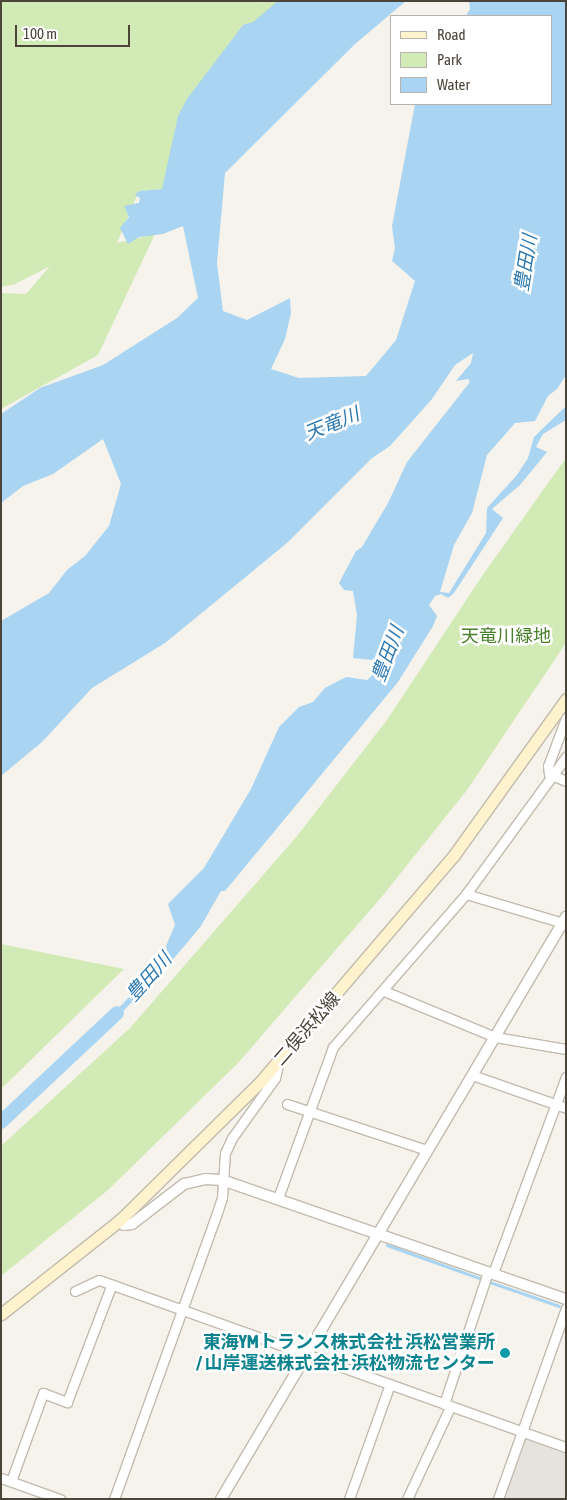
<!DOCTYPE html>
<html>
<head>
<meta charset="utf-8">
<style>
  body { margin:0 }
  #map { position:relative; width:567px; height:1500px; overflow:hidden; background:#f6f3ec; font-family:"Asap Condensed","Noto Sans JP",sans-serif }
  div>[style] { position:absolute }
  .industrial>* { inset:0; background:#e6e2dd }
  .green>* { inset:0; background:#d2eab5 }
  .water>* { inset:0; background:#a9d4f2 }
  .stream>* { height:2.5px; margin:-1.25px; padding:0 1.25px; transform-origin:1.25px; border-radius:1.25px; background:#a9d4f2 }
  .river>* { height:14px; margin:-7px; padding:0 7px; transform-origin:7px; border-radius:7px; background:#a9d4f2 }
  .roads { filter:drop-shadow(1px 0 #c2bbae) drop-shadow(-1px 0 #c2bbae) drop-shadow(0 1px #c2bbae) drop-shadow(0 -1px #c2bbae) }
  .minor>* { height:9px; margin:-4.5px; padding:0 4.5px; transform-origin:4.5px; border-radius:4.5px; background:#fff }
  .tertiary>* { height:10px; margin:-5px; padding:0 5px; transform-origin:5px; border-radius:5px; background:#fff }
  .secondary>* { height:11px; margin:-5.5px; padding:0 5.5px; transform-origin:5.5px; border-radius:5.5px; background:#fff3cd }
  .dots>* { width:14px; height:14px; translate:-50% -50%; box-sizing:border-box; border:2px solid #fff; border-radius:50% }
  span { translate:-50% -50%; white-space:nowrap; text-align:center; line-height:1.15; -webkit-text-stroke:5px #fff; paint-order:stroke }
  .park-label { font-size:18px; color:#4a7f2a }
  .street-label { font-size:18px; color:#4b4439 }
  .culture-label { font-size:18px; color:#0d838f; font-weight:700 }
  .right { translate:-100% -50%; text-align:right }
  .water-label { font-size:19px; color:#2e7ab2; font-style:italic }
  .frame { position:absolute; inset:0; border:2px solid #4b4439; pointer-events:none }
  .legend { position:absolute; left:390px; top:15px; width:162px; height:90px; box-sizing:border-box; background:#fff; border:1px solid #b7b4b0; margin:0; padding:6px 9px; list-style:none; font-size:15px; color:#4b4439 }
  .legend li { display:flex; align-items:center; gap:10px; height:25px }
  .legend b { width:25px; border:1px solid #b7b4b0 }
  .scale { position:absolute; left:15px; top:25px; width:115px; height:22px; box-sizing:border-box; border:2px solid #4b4439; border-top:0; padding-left:6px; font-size:15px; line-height:18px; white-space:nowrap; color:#4b4439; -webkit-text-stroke:4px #fff; paint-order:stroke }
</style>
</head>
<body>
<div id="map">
  <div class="industrial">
    <i style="clip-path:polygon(525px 1439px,566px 1454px,566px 1499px,504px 1499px)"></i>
  </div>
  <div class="green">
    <i style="clip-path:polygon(1px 1px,259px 1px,265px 4px,261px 1px,279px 1px,230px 42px,162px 189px,139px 191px,117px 243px,155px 234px,98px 355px,1px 409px,1px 293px,26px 294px,50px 266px,15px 284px,1px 287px)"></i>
    <i style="clip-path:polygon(566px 458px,566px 643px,467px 790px,384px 894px,238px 1063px,108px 1190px,1px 1276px,1px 1146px,130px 1028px,297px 836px,387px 720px,482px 576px)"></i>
    <i style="clip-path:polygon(1px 944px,124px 969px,1px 1089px)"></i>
  </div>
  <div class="water">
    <i style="clip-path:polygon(278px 1px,406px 1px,355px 44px,225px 173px,217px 263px,223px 311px,247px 320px,290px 298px,291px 313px,285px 339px,271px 369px,299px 378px,366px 376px,396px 340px,415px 281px,392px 261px,395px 248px,392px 226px,415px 104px,551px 104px,551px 16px,466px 16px,470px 9px,469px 1px,566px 1px,566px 375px,557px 389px,548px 396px,535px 421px,515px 423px,487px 455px,472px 513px,454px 545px,440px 592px,449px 593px,486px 533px,487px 508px,517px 475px,528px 458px,534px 437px,566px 406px,566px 420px,543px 434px,536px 447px,547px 452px,520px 485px,492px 509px,503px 518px,454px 593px,448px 598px,441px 594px,435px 596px,429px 605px,437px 616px,433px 626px,398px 682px,225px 891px,221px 891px,201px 926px,175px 957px,109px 1026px,104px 1024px,168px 955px,166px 946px,175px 925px,168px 904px,204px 868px,251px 789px,279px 727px,299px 707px,313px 702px,325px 688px,346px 677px,367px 680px,377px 671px,381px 661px,353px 658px,357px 615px,353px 591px,344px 590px,339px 583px,356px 551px,362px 547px,388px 503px,407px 462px,470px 382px,468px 379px,456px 381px,471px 363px,473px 353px,455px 365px,432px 399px,390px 446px,372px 458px,287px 543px,165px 643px,92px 688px,42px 742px,1px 776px,1px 621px,49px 593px,67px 570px,85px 556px,109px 526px,121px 484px,103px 439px,53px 474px,23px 486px,1px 503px,1px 414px,40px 388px,103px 365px,177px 318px,198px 298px,183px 226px,163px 234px,139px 237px,128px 244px,120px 228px,129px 217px,124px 206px,139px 203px,140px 198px,135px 195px,139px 191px,162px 189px,178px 116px,187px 99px,243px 25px,253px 22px)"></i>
  </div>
  <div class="stream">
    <i style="left:387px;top:1245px;width:101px;rotate:19.7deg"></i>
    <i style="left:487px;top:1281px;width:76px;rotate:19.1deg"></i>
  </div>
  <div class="river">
    <i style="left:1px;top:1122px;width:159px;rotate:-43.2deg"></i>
  </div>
  <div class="roads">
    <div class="minor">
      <i style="left:566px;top:718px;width:51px;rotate:110.6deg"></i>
      <i style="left:548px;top:766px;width:8px;rotate:83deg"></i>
      <i style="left:549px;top:774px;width:18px;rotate:22deg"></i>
      <i style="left:466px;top:894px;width:98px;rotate:16.6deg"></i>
      <i style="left:560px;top:922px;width:6px;rotate:-18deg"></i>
      <i style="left:384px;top:991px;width:120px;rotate:22.5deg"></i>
      <i style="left:495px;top:1037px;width:72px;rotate:9.6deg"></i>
      <i style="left:472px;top:1075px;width:100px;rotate:19.3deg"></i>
      <i style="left:287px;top:1104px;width:147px;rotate:18.2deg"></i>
      <i style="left:278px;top:1198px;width:161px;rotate:-70deg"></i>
      <i style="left:333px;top:1047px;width:203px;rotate:-49deg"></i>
      <i style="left:466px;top:894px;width:170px;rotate:-53.9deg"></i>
      <i style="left:493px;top:1273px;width:209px;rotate:-69.6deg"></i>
      <i style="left:75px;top:1291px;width:26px;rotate:-25deg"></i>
      <i style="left:99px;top:1280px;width:496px;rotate:19.7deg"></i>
      <i style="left:444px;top:1404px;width:139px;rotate:-71.6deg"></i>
      <i style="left:1px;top:1478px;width:63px;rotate:19.6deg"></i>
      <i style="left:11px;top:1481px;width:94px;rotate:-70deg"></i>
      <i style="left:43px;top:1393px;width:26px;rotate:21deg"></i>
      <i style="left:67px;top:1402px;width:124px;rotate:-69.2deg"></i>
      <i style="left:114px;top:1499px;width:301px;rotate:-70.2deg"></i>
      <i style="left:216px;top:1216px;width:20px;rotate:-72deg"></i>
      <i style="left:222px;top:1197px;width:44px;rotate:-86.1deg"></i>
      <i style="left:225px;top:1153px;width:17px;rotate:-65deg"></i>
      <i style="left:232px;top:1138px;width:74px;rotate:-54.4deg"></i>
      <i style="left:275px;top:1078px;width:18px;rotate:-77deg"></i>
      <i style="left:349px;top:1499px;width:122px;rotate:-70.4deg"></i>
      <i style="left:407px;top:1499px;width:102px;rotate:-64.9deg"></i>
      <i style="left:498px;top:1499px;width:203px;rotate:-70.4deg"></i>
    </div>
    <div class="tertiary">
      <i style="left:120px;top:1220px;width:6px;rotate:51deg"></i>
      <i style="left:124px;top:1225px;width:8px;rotate:-7deg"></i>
      <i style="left:132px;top:1224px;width:66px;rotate:-37.6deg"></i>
      <i style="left:184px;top:1184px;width:22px;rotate:-13deg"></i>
      <i style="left:205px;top:1179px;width:17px;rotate:3deg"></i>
      <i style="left:222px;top:1180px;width:364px;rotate:19.1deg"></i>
      <i style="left:221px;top:1499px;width:677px;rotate:-59.34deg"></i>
    </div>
    <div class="secondary">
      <i style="left:1px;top:1314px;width:152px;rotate:-38.3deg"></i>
      <i style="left:120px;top:1220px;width:198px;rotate:-44.6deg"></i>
      <i style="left:261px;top:1081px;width:297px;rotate:-49.5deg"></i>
      <i style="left:454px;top:855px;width:192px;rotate:-54.3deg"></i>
    </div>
  </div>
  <div class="dots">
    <i style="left:505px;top:1353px;background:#0f9aa8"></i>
  </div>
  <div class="park-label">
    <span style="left:506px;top:636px">天竜川緑地</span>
  </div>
  <div class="street-label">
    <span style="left:307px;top:1029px;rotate:-49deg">二俣浜松線</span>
  </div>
  <div class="culture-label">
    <span class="right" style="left:495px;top:1353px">東海YMトランス株式会社 浜松営業所<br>/ 山岸運送株式会社 浜松物流センター</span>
  </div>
  <div class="water-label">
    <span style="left:526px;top:263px;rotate:-81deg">豊田川</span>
    <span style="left:332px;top:424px;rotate:-22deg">天竜川</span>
    <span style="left:388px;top:654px;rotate:-69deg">豊田川</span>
    <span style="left:149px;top:977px;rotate:-48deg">豊田川</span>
  </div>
  <div class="frame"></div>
  <ul class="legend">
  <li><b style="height:6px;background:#fff3cd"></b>Road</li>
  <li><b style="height:14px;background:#d2eab5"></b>Park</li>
  <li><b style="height:14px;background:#a9d4f2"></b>Water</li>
  </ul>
  <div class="scale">100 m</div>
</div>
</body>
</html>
